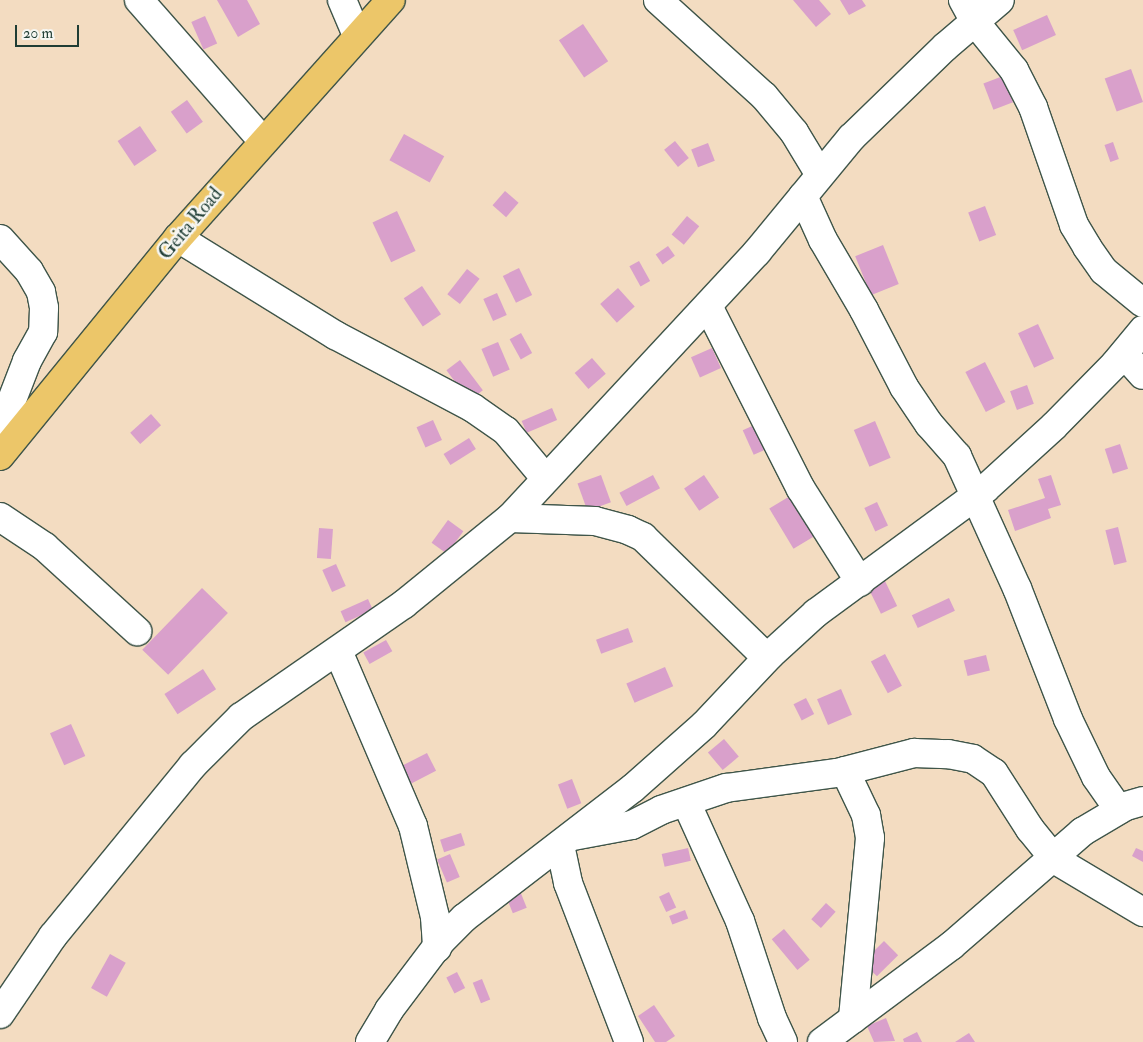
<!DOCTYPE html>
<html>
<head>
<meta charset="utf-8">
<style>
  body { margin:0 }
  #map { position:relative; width:1143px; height:1042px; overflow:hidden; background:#f3dcc1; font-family:"IM FELL Double Pica",serif }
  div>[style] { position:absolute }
  .building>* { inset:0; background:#d9a0cb; transform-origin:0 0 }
  .roads { filter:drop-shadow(1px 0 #3f5549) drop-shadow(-1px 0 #3f5549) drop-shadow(0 1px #3f5549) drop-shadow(0 -1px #3f5549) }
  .minor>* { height:28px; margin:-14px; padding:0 14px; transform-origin:14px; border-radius:14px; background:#fff }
  .highway>* { height:28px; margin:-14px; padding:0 14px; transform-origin:14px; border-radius:14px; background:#ecc669 }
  span { translate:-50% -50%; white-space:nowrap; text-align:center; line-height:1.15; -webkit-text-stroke:5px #f6f6f2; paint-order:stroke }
  .street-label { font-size:19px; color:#1f3d34 }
  .scale { position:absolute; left:15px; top:25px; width:64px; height:22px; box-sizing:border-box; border:2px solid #1f3d34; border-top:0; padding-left:6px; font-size:15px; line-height:18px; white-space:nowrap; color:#1f3d34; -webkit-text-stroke:4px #f6f6f2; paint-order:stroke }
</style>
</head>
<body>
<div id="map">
  <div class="building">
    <i style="clip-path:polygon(217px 0,247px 0,260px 24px,238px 37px)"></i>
    <i style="clip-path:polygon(793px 0,819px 0,831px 14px,816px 27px)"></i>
    <i style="clip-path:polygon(840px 0,862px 0,866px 6px,849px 15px)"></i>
    <i style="left:1047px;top:15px;width:22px;height:37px;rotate:66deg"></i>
    <i style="left:205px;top:16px;width:30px;height:15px;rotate:66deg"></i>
    <i style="left:583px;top:24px;width:45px;height:29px;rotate:56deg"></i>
    <i style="left:1131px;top:69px;width:35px;height:28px;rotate:70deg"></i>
    <i style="left:1003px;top:76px;width:28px;height:21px;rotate:69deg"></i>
    <i style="left:187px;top:100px;width:27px;height:20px;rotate:54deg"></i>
    <i style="left:140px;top:126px;width:30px;height:27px;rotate:56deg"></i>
    <i style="left:404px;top:134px;width:46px;height:30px;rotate:29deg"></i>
    <i style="left:675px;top:141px;width:22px;height:14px;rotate:51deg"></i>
    <i style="left:1113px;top:142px;width:18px;height:9px;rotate:71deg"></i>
    <i style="left:708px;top:143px;width:19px;height:18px;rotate:69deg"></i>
    <i style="left:505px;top:191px;width:18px;height:19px;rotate:41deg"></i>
    <i style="left:985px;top:206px;width:31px;height:18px;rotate:69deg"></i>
    <i style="left:397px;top:211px;width:44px;height:27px;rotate:65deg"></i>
    <i style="left:687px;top:216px;width:16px;height:24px;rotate:40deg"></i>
    <i style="left:883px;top:245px;width:42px;height:30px;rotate:68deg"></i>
    <i style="left:668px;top:246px;width:12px;height:15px;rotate:55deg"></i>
    <i style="left:639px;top:261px;width:23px;height:11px;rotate:61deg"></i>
    <i style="left:519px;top:268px;width:30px;height:18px;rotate:64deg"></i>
    <i style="left:467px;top:269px;width:16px;height:32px;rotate:38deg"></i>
    <i style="left:422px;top:286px;width:34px;height:22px;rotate:56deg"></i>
    <i style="left:618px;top:288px;width:25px;height:24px;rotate:48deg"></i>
    <i style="left:497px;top:293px;width:24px;height:15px;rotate:66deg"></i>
    <i style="left:1038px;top:324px;width:38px;height:22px;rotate:65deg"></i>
    <i style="left:521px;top:333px;width:23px;height:13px;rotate:61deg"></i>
    <i style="left:498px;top:342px;width:30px;height:18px;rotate:67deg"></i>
    <i style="left:712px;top:348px;width:22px;height:23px;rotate:66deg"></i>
    <i style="left:592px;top:358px;width:21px;height:23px;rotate:49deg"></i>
    <i style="left:460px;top:360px;width:38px;height:17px;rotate:53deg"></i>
    <i style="left:985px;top:362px;width:45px;height:22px;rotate:63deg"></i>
    <i style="left:1027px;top:385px;width:20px;height:18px;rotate:70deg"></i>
    <i style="left:552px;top:408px;width:13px;height:33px;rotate:67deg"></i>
    <i style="left:151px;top:414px;width:15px;height:28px;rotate:48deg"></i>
    <i style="left:433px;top:420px;width:22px;height:18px;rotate:66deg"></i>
    <i style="left:875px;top:421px;width:40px;height:23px;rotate:67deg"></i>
    <i style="left:761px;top:422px;width:27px;height:20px;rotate:66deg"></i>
    <i style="left:469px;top:438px;width:13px;height:30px;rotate:58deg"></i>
    <i style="left:1120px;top:444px;width:26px;height:16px;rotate:72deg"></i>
    <i style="left:601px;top:475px;width:29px;height:25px;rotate:70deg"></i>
    <i style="left:653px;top:475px;width:15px;height:38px;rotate:62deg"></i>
    <i style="left:704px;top:475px;width:27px;height:24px;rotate:56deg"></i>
    <i style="clip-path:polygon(1051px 475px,1061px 505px,1048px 509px,1051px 518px,1015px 531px,1008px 510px,1045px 498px,1038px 479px)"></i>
    <i style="left:795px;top:493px;width:47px;height:30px;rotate:59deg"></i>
    <i style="left:877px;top:502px;width:26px;height:14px;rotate:65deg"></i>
    <i style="left:448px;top:520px;width:19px;height:28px;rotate:36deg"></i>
    <i style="left:1118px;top:527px;width:36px;height:13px;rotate:76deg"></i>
    <i style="left:319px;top:528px;width:14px;height:30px;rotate:4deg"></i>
    <i style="left:336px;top:564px;width:24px;height:15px;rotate:66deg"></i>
    <i style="left:884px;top:579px;width:30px;height:18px;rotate:64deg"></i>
    <i style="left:202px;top:588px;width:36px;height:86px;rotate:44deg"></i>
    <i style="left:949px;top:598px;width:14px;height:41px;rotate:65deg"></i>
    <i style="left:368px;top:599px;width:12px;height:30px;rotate:66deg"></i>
    <i style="left:628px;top:628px;width:15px;height:34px;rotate:70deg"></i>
    <i style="left:386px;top:640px;width:13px;height:26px;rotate:61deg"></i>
    <i style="left:885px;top:654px;width:36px;height:16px;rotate:62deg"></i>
    <i style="left:986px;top:655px;width:16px;height:23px;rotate:76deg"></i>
    <i style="left:665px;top:667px;width:21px;height:42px;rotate:67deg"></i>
    <i style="left:203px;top:669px;width:24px;height:46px;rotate:57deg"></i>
    <i style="left:841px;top:689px;width:28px;height:26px;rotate:67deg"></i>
    <i style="left:806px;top:698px;width:18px;height:14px;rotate:63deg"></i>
    <i style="left:71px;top:724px;width:35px;height:23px;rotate:66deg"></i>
    <i style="left:724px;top:739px;width:23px;height:21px;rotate:50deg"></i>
    <i style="left:427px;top:753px;width:20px;height:31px;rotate:63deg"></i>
    <i style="left:572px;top:779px;width:26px;height:15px;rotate:69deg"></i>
    <i style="left:461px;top:833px;width:13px;height:22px;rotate:72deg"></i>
    <i style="left:688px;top:848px;width:13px;height:27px;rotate:77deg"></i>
    <i style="clip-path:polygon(1136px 848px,1143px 851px,1143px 862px,1132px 856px)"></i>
    <i style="left:450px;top:854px;width:25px;height:14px;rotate:67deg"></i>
    <i style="left:520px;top:891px;width:18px;height:15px;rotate:68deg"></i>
    <i style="left:669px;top:892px;width:17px;height:11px;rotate:65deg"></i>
    <i style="left:826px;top:903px;width:13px;height:22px;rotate:42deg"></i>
    <i style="left:685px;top:910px;width:9px;height:17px;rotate:69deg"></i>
    <i style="left:784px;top:929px;width:40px;height:16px;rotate:50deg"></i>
    <i style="left:884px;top:941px;width:20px;height:30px;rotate:45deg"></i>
    <i style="left:110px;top:954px;width:18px;height:39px;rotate:29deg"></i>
    <i style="left:457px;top:972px;width:18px;height:12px;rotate:63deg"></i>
    <i style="left:482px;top:979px;width:22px;height:10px;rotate:68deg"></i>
    <i style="clip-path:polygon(654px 1005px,675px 1036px,666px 1042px,655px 1042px,638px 1016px)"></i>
    <i style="clip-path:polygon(886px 1018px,895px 1041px,874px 1042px,867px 1026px)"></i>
    <i style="clip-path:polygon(917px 1032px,922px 1042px,904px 1042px,903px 1039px)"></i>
    <i style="clip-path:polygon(969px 1033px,975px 1042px,955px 1042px)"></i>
  </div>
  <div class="roads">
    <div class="minor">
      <i style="left:139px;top:0;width:186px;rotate:48.7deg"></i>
      <i style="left:342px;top:0;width:38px;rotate:67deg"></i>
      <i style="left:658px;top:0;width:143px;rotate:42.2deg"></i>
      <i style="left:764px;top:96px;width:47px;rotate:50.2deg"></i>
      <i style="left:794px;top:132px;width:50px;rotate:58.8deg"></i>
      <i style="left:963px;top:0;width:25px;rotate:61deg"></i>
      <i style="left:975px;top:22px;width:62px;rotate:50.9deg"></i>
      <i style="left:1014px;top:70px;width:42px;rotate:62.8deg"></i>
      <i style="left:1033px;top:107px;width:125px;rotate:70.8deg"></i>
      <i style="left:1074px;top:225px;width:26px;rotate:59deg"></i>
      <i style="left:1087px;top:247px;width:29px;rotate:55deg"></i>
      <i style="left:1104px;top:271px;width:50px;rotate:39.4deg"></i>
      <i style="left:803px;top:196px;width:48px;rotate:65.6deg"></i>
      <i style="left:823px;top:240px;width:81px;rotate:59.6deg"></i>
      <i style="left:864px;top:310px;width:87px;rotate:62.5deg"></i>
      <i style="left:904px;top:387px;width:45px;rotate:56deg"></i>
      <i style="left:929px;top:424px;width:43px;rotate:48.8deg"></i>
      <i style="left:957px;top:456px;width:145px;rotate:65.6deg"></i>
      <i style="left:1017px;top:588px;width:141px;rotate:68.7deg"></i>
      <i style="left:1068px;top:719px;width:64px;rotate:64.2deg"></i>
      <i style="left:1096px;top:777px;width:40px;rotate:55.1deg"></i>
      <i style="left:178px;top:238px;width:185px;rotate:31.7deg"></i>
      <i style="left:335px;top:335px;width:156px;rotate:27.9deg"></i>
      <i style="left:473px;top:408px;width:40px;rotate:34.9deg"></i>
      <i style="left:506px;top:431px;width:62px;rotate:50.2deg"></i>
      <i style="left:0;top:239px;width:43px;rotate:47.8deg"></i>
      <i style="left:29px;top:271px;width:24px;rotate:60deg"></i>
      <i style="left:41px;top:292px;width:16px;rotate:79deg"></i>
      <i style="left:44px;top:308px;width:24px;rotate:92deg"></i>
      <i style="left:43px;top:332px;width:33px;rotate:119deg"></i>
      <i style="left:27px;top:361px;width:75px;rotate:111.1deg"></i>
      <i style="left:708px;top:306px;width:205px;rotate:63.1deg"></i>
      <i style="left:801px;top:489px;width:110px;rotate:57.6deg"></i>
      <i style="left:1124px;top:354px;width:28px;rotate:48deg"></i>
      <i style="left:0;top:517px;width:54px;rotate:33.7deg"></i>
      <i style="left:45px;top:547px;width:125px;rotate:42.4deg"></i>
      <i style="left:510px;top:518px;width:85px;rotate:2deg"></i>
      <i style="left:595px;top:521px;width:34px;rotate:15deg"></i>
      <i style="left:628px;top:530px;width:17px;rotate:25deg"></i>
      <i style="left:643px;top:537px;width:173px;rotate:44.3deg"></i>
      <i style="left:338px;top:651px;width:190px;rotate:66.8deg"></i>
      <i style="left:413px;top:826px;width:94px;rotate:76.4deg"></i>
      <i style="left:435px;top:917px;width:31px;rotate:86deg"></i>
      <i style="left:845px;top:771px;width:49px;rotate:64.5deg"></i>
      <i style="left:866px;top:815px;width:23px;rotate:80deg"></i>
      <i style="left:870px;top:838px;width:182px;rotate:95.4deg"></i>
      <i style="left:686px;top:802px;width:131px;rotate:65.6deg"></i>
      <i style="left:740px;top:921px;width:102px;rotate:71.7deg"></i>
      <i style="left:772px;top:1018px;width:26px;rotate:65deg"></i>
      <i style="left:573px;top:836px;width:60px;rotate:-10.6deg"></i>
      <i style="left:632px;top:825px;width:33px;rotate:-27deg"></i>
      <i style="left:661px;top:810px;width:69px;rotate:-18.7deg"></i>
      <i style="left:726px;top:788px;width:112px;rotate:-7.7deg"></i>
      <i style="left:837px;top:773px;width:80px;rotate:-14.6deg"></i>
      <i style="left:914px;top:753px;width:34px;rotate:2deg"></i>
      <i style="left:948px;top:754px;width:25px;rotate:11deg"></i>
      <i style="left:973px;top:759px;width:25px;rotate:34deg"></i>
      <i style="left:994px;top:773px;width:67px;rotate:57.3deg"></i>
      <i style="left:1030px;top:829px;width:38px;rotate:51deg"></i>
      <i style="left:1054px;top:859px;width:104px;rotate:30.8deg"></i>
      <i style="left:560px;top:845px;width:39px;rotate:78deg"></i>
      <i style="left:568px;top:883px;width:170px;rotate:69deg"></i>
      <i style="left:0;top:1014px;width:94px;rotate:-55.8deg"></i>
      <i style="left:53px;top:936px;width:221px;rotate:-50.7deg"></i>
      <i style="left:193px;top:765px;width:68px;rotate:-45deg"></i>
      <i style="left:241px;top:717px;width:198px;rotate:-34.7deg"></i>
      <i style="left:404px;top:604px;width:136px;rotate:-39.1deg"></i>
      <i style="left:510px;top:518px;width:363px;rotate:-47.1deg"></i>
      <i style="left:757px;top:252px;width:148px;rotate:-50.5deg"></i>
      <i style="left:851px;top:138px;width:131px;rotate:-44.1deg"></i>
      <i style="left:945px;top:47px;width:72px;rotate:-40.5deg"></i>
      <i style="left:370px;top:1042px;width:37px;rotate:-59deg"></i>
      <i style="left:389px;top:1010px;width:86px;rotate:-53deg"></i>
      <i style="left:441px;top:941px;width:33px;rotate:-45deg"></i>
      <i style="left:464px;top:918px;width:213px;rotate:-37.6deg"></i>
      <i style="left:633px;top:788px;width:95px;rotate:-41.6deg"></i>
      <i style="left:704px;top:725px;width:96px;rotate:-46.7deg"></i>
      <i style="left:770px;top:655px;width:62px;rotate:-42.4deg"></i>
      <i style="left:816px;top:613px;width:210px;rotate:-36.3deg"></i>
      <i style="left:985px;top:489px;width:93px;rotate:-42.4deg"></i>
      <i style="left:1054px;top:426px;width:87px;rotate:-45.5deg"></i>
      <i style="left:1115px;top:364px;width:44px;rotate:-50.5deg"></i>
      <i style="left:822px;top:1042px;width:161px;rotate:-36.7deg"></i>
      <i style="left:951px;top:946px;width:174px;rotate:-41deg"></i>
      <i style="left:1082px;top:832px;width:51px;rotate:-30.6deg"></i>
      <i style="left:1126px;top:806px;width:18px;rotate:-16deg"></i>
    </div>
    <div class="highway">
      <i style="left:0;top:456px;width:281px;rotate:-50.8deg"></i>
      <i style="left:178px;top:238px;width:319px;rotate:-48.2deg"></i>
    </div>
  </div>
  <div class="street-label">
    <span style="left:191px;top:224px;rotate:-50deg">Geita Road</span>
  </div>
  <div class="scale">20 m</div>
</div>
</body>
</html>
